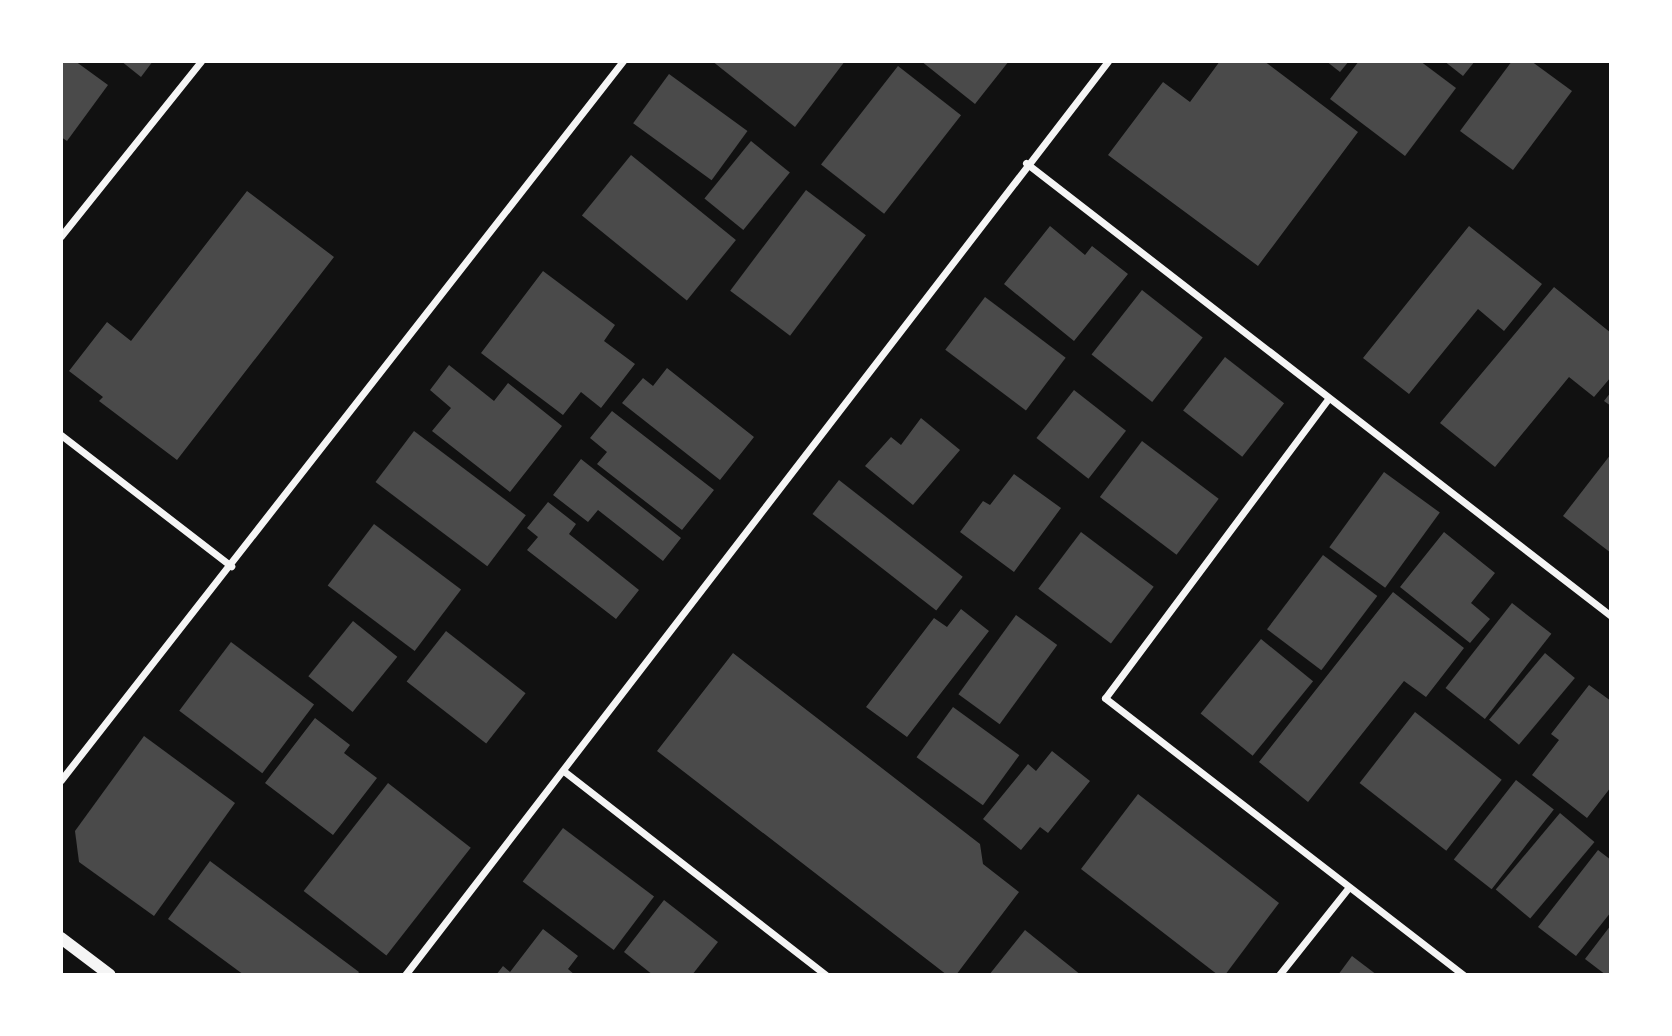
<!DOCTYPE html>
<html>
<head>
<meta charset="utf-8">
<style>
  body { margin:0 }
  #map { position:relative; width:1672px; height:1036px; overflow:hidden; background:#111; font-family:"Archivo Narrow",sans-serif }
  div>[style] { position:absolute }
  .building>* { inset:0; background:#4a4a4a; transform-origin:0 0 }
  .minor>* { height:7px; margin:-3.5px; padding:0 3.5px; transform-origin:3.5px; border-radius:3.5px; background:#f5f5f5 }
  .tertiary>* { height:12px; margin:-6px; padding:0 6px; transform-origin:6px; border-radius:6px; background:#f5f5f5 }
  span { translate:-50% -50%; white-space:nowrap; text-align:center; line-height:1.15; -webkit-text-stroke:5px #fff; paint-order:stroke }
  .frame { position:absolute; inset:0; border:63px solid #fff; pointer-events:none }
</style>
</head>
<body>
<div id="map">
  <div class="building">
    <i style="clip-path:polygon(61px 61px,75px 61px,108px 85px,67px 141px,61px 137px)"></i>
    <i style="clip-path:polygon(121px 61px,153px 61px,141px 77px)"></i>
    <i style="clip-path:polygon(712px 61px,845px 61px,795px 127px)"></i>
    <i style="clip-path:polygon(921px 61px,1009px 61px,975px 104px)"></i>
    <i style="clip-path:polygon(1220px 61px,1264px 61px,1358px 132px,1258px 266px,1108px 155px,1163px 82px,1190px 102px)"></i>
    <i style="clip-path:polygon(1326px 61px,1349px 61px,1340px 72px)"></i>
    <i style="clip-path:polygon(1359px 61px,1420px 61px,1456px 88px,1405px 156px,1330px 99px)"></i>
    <i style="clip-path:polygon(1444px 61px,1475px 61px,1463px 76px)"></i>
    <i style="clip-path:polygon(1512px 61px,1531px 61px,1572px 91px,1513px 170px,1460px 131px)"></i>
    <i style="left:898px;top:66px;width:80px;height:125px;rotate:38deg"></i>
    <i style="left:669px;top:74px;width:97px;height:61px;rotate:36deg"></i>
    <i style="left:751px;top:141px;width:50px;height:74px;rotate:39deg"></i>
    <i style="left:631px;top:155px;width:135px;height:78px;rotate:39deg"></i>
    <i style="left:806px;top:190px;width:75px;height:126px;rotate:37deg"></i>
    <i style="clip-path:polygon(247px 191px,334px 257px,177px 460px,99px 401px,103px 397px,69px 371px,107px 322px,131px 341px)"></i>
    <i style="clip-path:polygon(1050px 226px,1085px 255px,1092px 246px,1128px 274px,1074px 341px,1004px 284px)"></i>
    <i style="clip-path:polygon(1469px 226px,1542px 284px,1504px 331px,1478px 309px,1409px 394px,1363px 358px)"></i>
    <i style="clip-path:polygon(543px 271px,615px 325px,604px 341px,635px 364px,601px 408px,581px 392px,563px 415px,481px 353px)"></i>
    <i style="clip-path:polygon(1554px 287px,1611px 333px,1611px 377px,1594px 397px,1569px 377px,1495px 467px,1440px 423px)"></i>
    <i style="left:1142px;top:290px;width:77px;height:82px;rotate:38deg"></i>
    <i style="left:985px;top:297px;width:101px;height:66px;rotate:37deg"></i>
    <i style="left:1225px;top:357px;width:75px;height:68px;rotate:38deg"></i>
    <i style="clip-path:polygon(449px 365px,494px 401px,508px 383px,562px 426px,510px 492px,432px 431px,451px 408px,430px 390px)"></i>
    <i style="clip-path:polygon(667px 368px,754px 437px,720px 480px,622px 403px,643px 378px,653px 386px)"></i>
    <i style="left:1074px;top:390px;width:66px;height:61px;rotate:38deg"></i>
    <i style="clip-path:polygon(1611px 392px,1611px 406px,1604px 401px)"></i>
    <i style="clip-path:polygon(612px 411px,714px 490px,682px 530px,597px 464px,607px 452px,590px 438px)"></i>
    <i style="clip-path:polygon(921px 418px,960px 450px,913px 505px,865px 466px,891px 437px,901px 445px)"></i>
    <i style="left:414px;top:431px;width:140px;height:64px;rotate:37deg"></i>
    <i style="left:1142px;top:441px;width:96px;height:70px;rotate:37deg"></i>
    <i style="clip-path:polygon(1611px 454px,1611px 553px,1563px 516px)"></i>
    <i style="clip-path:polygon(581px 459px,681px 538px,663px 561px,598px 510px,588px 522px,553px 495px)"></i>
    <i style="left:1384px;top:472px;width:69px;height:93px;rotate:36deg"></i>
    <i style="clip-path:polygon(1014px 474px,1061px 508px,1014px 572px,960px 532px,983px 501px,990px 505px)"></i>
    <i style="left:839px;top:480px;width:157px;height:43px;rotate:38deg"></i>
    <i style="clip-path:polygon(548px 502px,576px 524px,569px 534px,639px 590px,616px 619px,527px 550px,538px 537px,527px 528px)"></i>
    <i style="left:374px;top:524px;width:109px;height:77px;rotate:37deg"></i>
    <i style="left:1081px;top:532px;width:91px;height:71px;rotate:37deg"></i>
    <i style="clip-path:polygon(1444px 532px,1495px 573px,1471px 603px,1490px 619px,1470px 643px,1400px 587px)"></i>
    <i style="left:1323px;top:555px;width:68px;height:93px;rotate:37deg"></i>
    <i style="clip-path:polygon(1393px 592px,1464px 648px,1426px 697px,1404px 681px,1308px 802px,1259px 762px)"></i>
    <i style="left:1512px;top:603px;width:50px;height:108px;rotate:38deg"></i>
    <i style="clip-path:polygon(961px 609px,989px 631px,907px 737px,866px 707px,934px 618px,947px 627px)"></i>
    <i style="left:1016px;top:615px;width:51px;height:98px;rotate:36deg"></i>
    <i style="left:353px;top:621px;width:57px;height:71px;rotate:39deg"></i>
    <i style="left:446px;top:631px;width:101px;height:64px;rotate:38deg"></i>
    <i style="left:1261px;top:639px;width:67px;height:96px;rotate:39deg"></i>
    <i style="left:231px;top:642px;width:104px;height:86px;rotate:37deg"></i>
    <i style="clip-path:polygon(733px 653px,980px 844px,983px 864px,1019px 892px,956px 975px,947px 975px,657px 751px)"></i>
    <i style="left:1545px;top:653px;width:39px;height:87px;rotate:40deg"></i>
    <i style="clip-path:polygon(1589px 685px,1611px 701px,1611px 787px,1587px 818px,1532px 775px,1559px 740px,1551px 734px)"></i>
    <i style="left:953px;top:707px;width:82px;height:62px;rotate:36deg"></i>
    <i style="left:1415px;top:712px;width:110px;height:90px;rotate:38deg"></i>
    <i style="clip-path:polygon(315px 718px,350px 745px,344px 753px,377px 778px,333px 835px,265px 783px)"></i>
    <i style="clip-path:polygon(144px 736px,235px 803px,154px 916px,79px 862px,75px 831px)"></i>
    <i style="clip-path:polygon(1052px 751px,1090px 781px,1048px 833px,1040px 827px,1021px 850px,983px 819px,1028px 764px,1036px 771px)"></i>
    <i style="left:1516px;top:780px;width:48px;height:101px;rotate:38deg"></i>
    <i style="left:388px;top:783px;width:105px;height:137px;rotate:38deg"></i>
    <i style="clip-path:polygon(1138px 794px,1279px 903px,1225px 975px,1218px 975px,1081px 869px)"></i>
    <i style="left:1560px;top:813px;width:45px;height:100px;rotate:40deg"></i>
    <i style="left:563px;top:828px;width:114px;height:67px;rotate:37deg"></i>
    <i style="clip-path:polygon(1598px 850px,1611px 860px,1611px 912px,1576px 956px,1538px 927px)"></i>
    <i style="clip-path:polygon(210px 861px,359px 972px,357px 975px,244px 975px,168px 919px)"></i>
    <i style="clip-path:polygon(664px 900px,718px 942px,692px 975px,653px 975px,624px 952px)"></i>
    <i style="clip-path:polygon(1611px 925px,1611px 975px,1606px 975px,1585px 959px)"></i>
    <i style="clip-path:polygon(543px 929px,578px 956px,568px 969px,575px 975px,496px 975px,503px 966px,510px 972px)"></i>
    <i style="clip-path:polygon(1025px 930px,1081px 975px,989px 975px)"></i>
    <i style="clip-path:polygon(1352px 956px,1377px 975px,1338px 975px)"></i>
  </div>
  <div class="minor">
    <i style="left:1026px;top:163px;width:740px;rotate:37.75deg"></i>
    <i style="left:61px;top:236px;width:224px;rotate:-51.3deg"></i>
    <i style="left:1328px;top:399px;width:373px;rotate:126.7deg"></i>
    <i style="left:1105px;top:698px;width:453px;rotate:37.7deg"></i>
    <i style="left:61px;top:435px;width:215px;rotate:37.6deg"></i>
    <i style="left:565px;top:772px;width:331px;rotate:37.9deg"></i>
    <i style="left:61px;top:780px;width:913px;rotate:-51.99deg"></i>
    <i style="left:405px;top:975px;width:1153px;rotate:-52.43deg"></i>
    <i style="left:1279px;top:975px;width:112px;rotate:-51.5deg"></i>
  </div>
  <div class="tertiary">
    <i style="left:61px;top:938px;width:61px;rotate:37.1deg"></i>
  </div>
  <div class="frame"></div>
</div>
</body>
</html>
